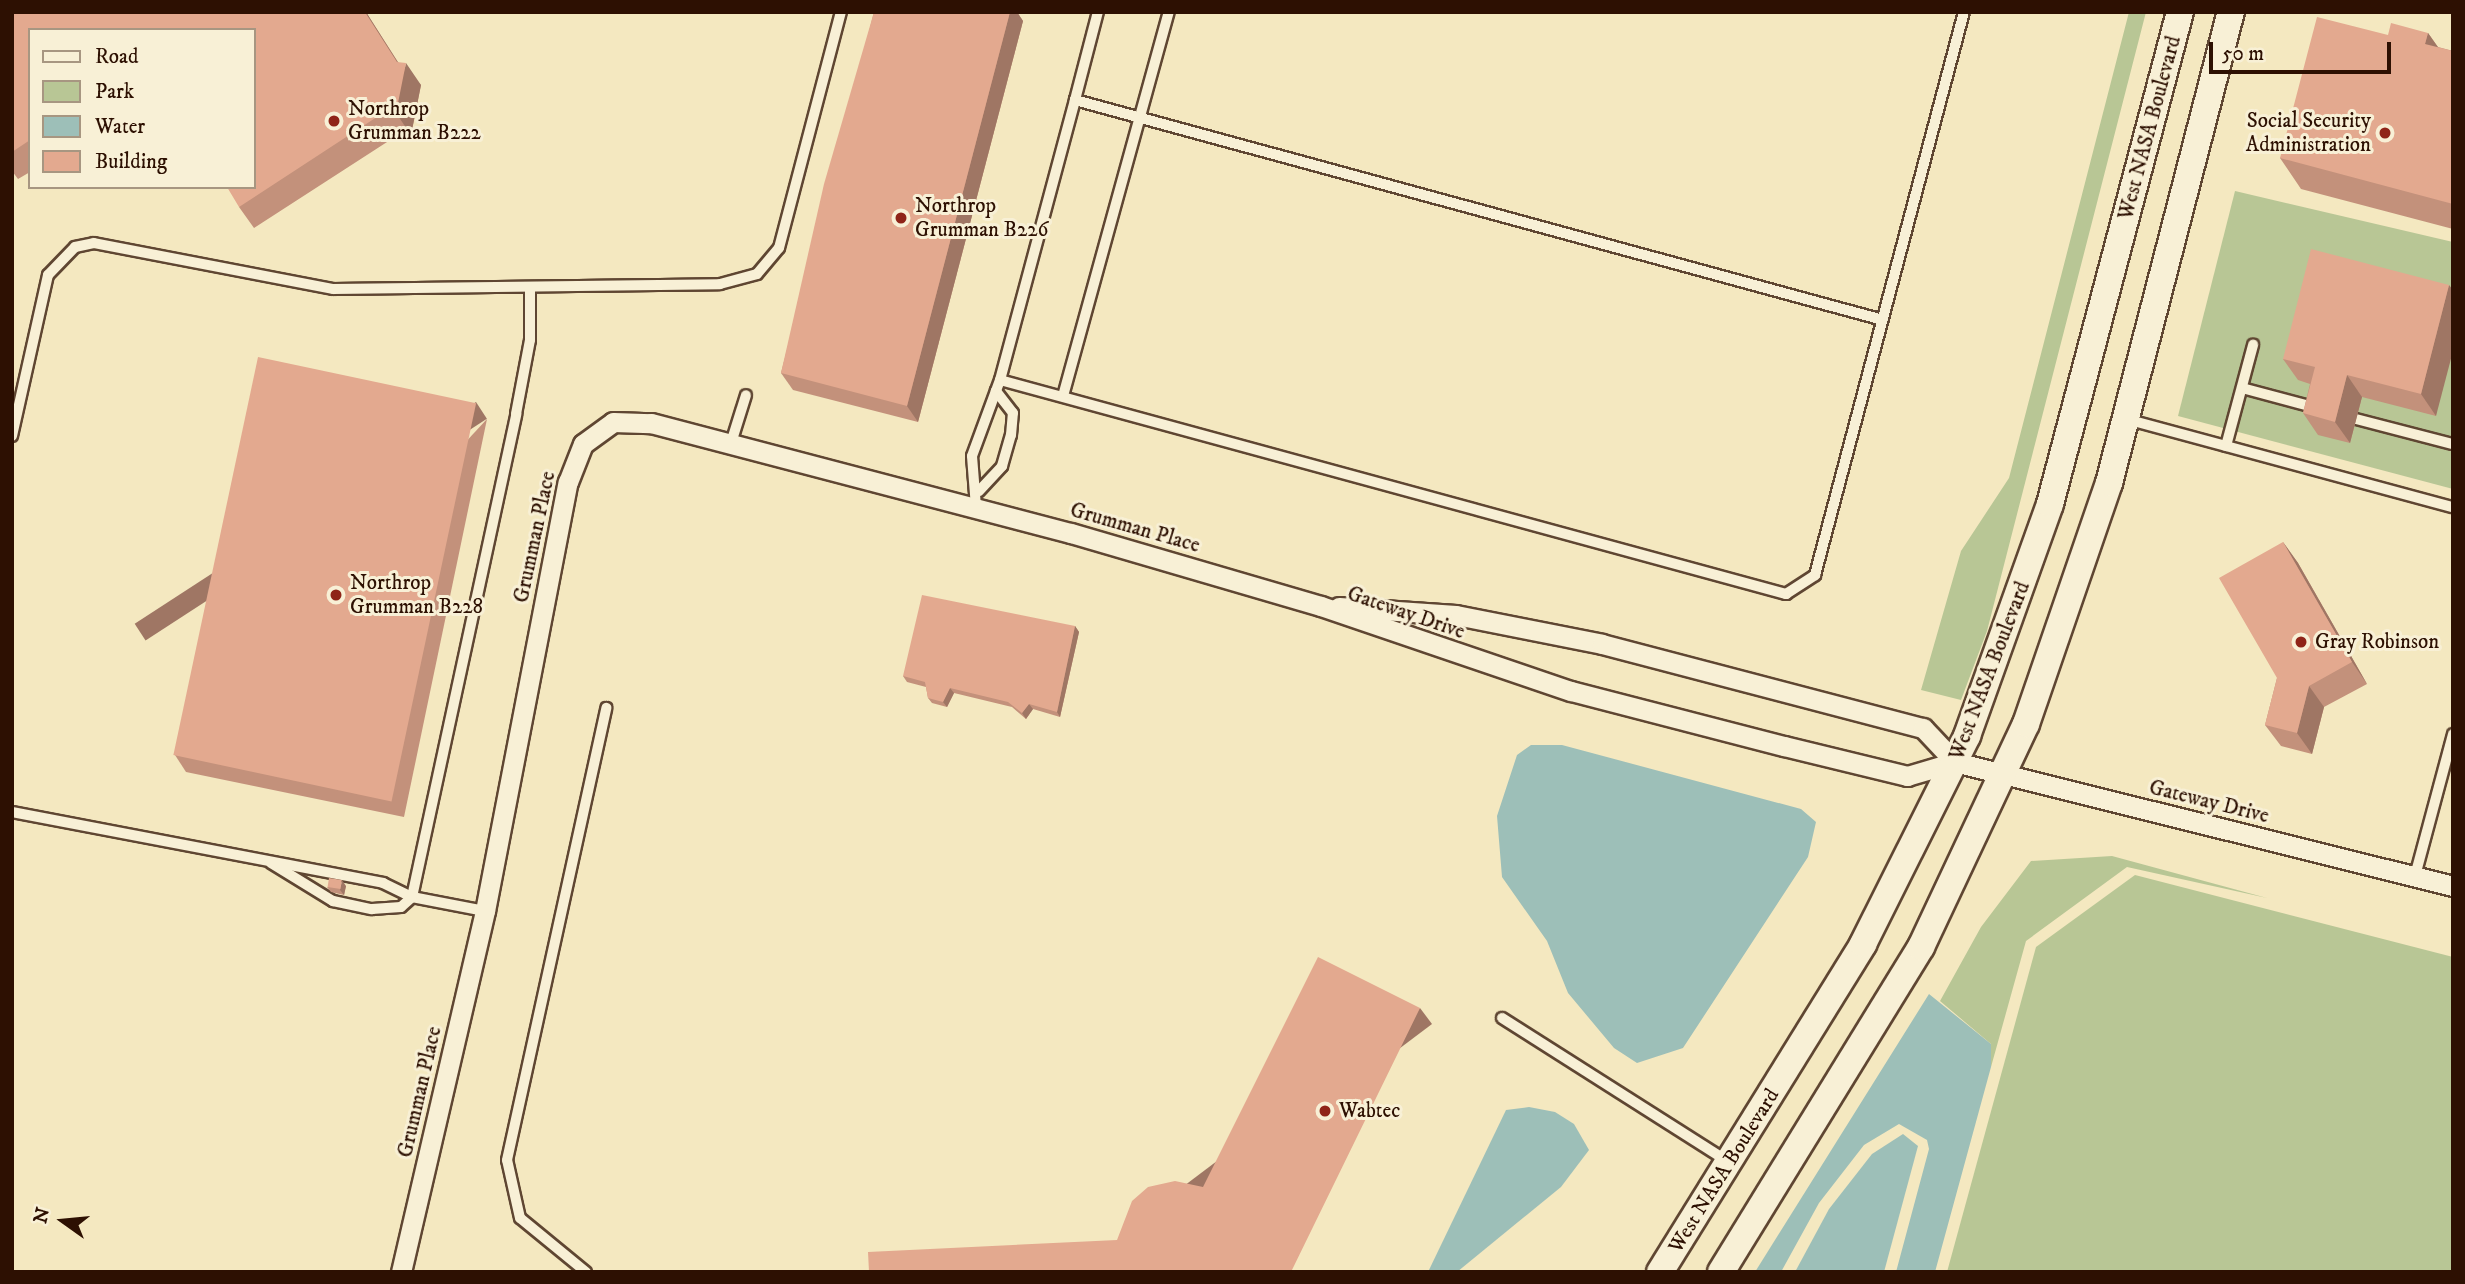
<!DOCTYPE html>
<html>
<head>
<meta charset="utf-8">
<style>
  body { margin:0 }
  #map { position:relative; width:2465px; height:1284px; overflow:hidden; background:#f4e8c0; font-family:"IM FELL DW Pica",serif }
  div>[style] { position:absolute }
  .green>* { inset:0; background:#b8c695 }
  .water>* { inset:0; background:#9dbfb8 }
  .roads { filter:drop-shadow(2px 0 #5f4632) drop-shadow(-2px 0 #5f4632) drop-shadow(0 2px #5f4632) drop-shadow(0 -2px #5f4632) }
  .lane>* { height:10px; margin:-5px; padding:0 5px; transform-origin:5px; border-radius:5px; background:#f8f0d6 }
  .street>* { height:19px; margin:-9.5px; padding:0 9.5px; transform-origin:9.5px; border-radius:9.5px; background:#f8f0d6 }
  .secondary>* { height:26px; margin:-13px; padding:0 13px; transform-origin:13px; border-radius:13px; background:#f8f0d6 }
  .wall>* { inset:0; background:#c3917b }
  .shaded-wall>* { inset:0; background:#9f7664; transform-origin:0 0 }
  .building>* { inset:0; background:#e3a98f; transform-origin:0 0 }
  .dots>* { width:19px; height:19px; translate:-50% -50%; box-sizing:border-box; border:4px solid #f8f0d6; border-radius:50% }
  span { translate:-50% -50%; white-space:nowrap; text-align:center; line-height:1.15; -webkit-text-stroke:6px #f8f0d6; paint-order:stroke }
  .poi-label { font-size:21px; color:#2d1002 }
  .left { translate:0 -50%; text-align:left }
  .right { translate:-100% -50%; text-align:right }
  .street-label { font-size:21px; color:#2d1002 }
  .frame { position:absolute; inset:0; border:14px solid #2d1002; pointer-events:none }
  .legend { position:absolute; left:28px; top:28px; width:228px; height:161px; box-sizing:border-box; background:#f8f0d6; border:2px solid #a79681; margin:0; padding:9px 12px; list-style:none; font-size:21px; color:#2d1002 }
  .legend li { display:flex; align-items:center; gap:14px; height:35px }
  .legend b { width:35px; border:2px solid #a79681 }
  .north { position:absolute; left:28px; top:1186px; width:70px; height:70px; -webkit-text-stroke:5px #f8f0d6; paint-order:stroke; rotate:285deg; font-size:19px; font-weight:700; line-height:28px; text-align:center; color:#2d1002 }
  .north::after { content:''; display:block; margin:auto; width:24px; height:32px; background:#2d1002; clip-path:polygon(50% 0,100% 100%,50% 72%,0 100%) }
  .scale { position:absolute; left:2209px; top:42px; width:182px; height:32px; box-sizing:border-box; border:4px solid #2d1002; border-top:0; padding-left:9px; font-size:21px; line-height:24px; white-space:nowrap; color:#2d1002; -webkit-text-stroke:5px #f8f0d6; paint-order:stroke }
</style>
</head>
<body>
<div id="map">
  <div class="green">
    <i style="clip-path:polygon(2129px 12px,2146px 12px,1987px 631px,1961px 700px,1921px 690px,1961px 551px,2009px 478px)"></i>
    <i style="clip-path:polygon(2235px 191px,2453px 242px,2453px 489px,2178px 416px)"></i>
    <i style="clip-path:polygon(2112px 856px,2267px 898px,2127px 867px,2026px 941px,1991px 1067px,1991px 1044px,1940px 1001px,1981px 927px,2031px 861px)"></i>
    <i style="clip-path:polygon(2135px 875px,2453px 957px,2453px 1272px,1947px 1272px,2036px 947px)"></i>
  </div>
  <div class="water">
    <i style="clip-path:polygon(1531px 745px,1562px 745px,1801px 809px,1816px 822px,1808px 857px,1683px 1048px,1637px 1063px,1614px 1048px,1568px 993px,1547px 941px,1502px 877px,1497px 816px,1517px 755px)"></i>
    <i style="clip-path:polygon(1929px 994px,1991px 1044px,1991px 1067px,1935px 1272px,1896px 1272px,1929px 1149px,1927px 1140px,1899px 1124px,1864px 1145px,1819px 1203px,1781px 1272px,1755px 1272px)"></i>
    <i style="clip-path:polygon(1529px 1107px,1555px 1112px,1574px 1124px,1589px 1150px,1561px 1187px,1457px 1272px,1428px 1272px,1506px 1110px)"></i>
    <i style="clip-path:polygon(1903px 1134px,1918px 1146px,1884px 1272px,1795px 1272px,1829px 1209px,1872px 1154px)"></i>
  </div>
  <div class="roads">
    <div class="lane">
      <i style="left:1075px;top:100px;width:91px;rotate:-75.4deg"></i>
      <i style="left:1000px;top:380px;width:815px;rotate:15.23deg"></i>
      <i style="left:1786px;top:594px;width:35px;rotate:-33deg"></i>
      <i style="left:1815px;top:575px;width:582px;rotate:-75.18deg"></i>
      <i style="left:2242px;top:388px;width:78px;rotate:14.9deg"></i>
      <i style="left:1063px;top:396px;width:398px;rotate:-74.6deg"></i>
      <i style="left:2126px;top:419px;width:339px;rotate:15.1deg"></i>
      <i style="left:2356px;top:419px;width:100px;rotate:14.5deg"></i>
      <i style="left:12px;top:436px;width:165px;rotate:-77.4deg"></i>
      <i style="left:48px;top:275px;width:39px;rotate:-46deg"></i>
      <i style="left:75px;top:247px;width:19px;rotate:-12deg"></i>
      <i style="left:94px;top:243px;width:243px;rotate:10.9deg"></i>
      <i style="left:333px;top:289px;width:387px;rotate:-0.7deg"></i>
      <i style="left:720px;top:284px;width:38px;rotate:-15deg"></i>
      <i style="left:757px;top:274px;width:34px;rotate:-50deg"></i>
      <i style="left:779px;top:248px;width:244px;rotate:-75.3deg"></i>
      <i style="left:731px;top:443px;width:50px;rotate:-72.6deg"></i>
      <i style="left:2226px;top:446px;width:105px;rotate:-75deg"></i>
      <i style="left:979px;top:491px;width:34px;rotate:-47deg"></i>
      <i style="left:1002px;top:466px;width:32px;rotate:-74deg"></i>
      <i style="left:1011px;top:435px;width:22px;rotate:-85deg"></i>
      <i style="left:1013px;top:413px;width:28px;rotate:-128deg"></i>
      <i style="left:976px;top:507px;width:51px;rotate:-94.5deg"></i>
      <i style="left:972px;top:456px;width:81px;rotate:-69.8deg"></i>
      <i style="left:1000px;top:380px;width:290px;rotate:-75deg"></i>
      <i style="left:1075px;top:100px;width:837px;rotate:15.23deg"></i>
      <i style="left:12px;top:812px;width:378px;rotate:10.8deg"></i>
      <i style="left:383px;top:883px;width:32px;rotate:26deg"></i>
      <i style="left:412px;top:897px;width:74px;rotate:10.9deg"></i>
      <i style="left:271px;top:863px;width:73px;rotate:31.5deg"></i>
      <i style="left:333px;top:901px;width:40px;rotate:12deg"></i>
      <i style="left:372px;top:909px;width:29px;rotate:-4deg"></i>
      <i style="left:401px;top:907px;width:15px;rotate:-42deg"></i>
      <i style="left:412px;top:897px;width:494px;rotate:-77.8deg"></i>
      <i style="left:516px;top:414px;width:75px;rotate:-79.3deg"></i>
      <i style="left:530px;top:340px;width:53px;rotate:-90deg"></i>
      <i style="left:2415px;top:876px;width:147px;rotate:-75deg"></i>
      <i style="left:1502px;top:1018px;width:265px;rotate:32.4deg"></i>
      <i style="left:586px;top:1272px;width:85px;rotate:-140.7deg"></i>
      <i style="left:520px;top:1218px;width:59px;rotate:-102.6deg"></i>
      <i style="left:507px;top:1160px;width:463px;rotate:-77.6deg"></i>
    </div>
    <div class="street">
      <i style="left:1339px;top:607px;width:117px;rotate:3.9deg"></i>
      <i style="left:1456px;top:615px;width:149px;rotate:11.2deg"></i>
      <i style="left:1602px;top:644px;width:332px;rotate:14.7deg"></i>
      <i style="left:1923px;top:728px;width:47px;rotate:46.7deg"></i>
      <i style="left:401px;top:1272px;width:371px;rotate:-76.9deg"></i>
      <i style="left:485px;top:911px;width:437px;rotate:-79.1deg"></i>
      <i style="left:568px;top:482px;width:41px;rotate:-68.5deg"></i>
      <i style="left:583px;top:444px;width:37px;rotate:-36deg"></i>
      <i style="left:613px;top:422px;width:38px;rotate:2deg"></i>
      <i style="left:651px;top:423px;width:434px;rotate:14.7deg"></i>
      <i style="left:1071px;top:533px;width:260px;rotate:16.3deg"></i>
      <i style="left:1321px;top:606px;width:264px;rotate:18.8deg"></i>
      <i style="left:1571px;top:691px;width:220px;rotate:14.5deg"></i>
      <i style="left:1784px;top:746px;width:127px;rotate:13.7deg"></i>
      <i style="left:1907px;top:776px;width:50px;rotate:-16.3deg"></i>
      <i style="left:1955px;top:762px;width:513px;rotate:13.98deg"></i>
    </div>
    <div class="secondary">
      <i style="left:1660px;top:1272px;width:386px;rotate:-58.2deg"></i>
      <i style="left:1863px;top:944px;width:233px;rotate:-63.4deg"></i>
      <i style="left:1967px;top:736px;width:246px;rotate:-70.3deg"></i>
      <i style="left:2050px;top:504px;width:509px;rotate:-75.2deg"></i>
      <i style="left:1721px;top:1272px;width:382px;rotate:-58.4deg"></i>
      <i style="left:1921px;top:947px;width:246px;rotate:-64.8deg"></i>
      <i style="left:2026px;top:724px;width:255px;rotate:-71deg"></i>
      <i style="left:2109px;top:483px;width:487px;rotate:-75.5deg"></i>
    </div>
  </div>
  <div class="wall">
    <i style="clip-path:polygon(12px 12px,366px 12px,398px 62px,421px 85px,411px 135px,401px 133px,254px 228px,239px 207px,254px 30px,30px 30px,30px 172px,18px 179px,12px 171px)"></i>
    <i style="clip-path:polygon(874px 12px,1017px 12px,1023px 21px,918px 422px,793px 390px,781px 373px)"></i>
    <i style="clip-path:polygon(2428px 33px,2438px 47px,2453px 51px,2453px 229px,2301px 189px,2280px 158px,2388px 35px)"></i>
    <i style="clip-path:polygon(2449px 285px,2436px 416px,2362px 397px,2350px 443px,2318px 435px,2303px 413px,2310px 384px,2298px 380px,2283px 359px)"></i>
    <i style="clip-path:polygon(487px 419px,404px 817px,186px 772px,175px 755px)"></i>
    <i style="clip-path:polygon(2283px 542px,2298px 563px,2367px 684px,2324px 707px,2312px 754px,2281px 746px,2265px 725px,2277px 678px)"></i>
    <i style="clip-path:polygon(1075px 626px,1079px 632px,1060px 717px,1033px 709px,1026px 719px,1012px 707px,954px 693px,947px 707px,932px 703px,928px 698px,926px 687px,907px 682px,903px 676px)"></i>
    <i style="clip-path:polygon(346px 886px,344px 895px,331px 892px,327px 887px)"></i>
  </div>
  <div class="shaded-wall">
    <i style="clip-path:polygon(365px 12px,366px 12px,404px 72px,406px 63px,421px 85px,411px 135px,396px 113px)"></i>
    <i style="clip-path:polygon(1010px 12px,1017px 12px,1023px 21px,918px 422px,907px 406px)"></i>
    <i style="clip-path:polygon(2428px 33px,2449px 63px,2425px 44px)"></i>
    <i style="clip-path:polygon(2449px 285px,2453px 290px,2453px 351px,2436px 416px,2421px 394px)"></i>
    <i style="clip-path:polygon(2347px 375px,2362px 397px,2350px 443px,2335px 422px)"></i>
    <i style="left:476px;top:402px;width:20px;height:407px;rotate:57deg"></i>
    <i style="clip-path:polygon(2283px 542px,2298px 563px,2367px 684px,2352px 662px)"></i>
    <i style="clip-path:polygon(1075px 626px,1079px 632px,1060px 717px,1057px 712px)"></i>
    <i style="clip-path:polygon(2309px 686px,2324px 707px,2312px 754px,2297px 733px)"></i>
    <i style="clip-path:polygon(950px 688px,954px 693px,947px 707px,943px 702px)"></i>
    <i style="clip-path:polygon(1029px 704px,1033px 709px,1026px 719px,1022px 713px)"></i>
    <i style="clip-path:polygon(342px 880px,346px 886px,344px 895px,340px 890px)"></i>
    <i style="left:1420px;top:1008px;width:20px;height:294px;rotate:53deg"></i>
  </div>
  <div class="building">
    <i style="clip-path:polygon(12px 12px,365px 12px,397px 62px,406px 63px,396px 113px,386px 111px,239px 207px,227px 187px,254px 187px,254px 30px,30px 30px,30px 140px,12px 152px)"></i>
    <i style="clip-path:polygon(874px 12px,1010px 12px,907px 406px,781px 373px,824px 184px)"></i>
    <i style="clip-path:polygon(2317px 17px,2388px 35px,2391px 23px,2428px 33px,2425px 44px,2453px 51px,2453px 204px,2280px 158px)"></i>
    <i style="clip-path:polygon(2311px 249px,2449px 285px,2421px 394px,2347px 375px,2335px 422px,2303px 413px,2315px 367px,2283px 359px)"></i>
    <i style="left:258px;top:357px;width:223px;height:407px;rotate:12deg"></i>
    <i style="clip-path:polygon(2283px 542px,2352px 662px,2309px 686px,2297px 733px,2265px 725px,2277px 678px,2219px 578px)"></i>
    <i style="clip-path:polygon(922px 595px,1075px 626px,1057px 712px,1029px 704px,1022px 713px,1008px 702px,950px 688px,943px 702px,928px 698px,925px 682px,903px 676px)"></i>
    <i style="left:329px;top:878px;width:13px;height:9px;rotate:9deg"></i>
    <i style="clip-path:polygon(1318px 957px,1420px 1008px,1291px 1272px,869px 1272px,868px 1252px,1117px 1240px,1132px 1201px,1148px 1187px,1175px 1181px,1203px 1187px)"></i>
  </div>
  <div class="dots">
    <i style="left:334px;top:121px;background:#8f2418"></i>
    <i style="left:2385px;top:133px;background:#8f2418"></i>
    <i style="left:901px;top:218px;background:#8f2418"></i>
    <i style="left:336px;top:595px;background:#8f2418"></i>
    <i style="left:2301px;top:642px;background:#8f2418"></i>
    <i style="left:1325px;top:1111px;background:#8f2418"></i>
  </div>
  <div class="poi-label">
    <span class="left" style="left:348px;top:121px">Northrop<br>Grumman B222</span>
    <span class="right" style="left:2371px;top:133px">Social Security<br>Administration</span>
    <span class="left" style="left:915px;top:218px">Northrop<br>Grumman B226</span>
    <span class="left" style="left:350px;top:595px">Northrop<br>Grumman B228</span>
    <span class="left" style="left:2315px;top:642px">Gray Robinson</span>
    <span class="left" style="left:1339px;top:1111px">Wabtec</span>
  </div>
  <div class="street-label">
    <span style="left:2150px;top:128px;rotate:-75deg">West NASA Boulevard</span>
    <span style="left:1135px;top:528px;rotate:16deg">Grumman Place</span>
    <span style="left:535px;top:537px;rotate:-78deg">Grumman Place</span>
    <span style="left:1406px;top:613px;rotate:19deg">Gateway Drive</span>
    <span style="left:1990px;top:671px;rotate:-69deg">West NASA Boulevard</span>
    <span style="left:2209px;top:802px;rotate:14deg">Gateway Drive</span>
    <span style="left:420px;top:1092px;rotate:-77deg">Grumman Place</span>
    <span style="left:1724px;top:1171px;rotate:-58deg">West NASA Boulevard</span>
  </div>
  <div class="frame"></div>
  <ul class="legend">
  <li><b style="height:9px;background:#f8f0d6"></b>Road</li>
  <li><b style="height:19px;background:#b8c695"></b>Park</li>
  <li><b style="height:19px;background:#9dbfb8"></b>Water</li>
  <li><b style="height:19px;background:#e3a98f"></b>Building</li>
  </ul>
  <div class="north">N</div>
  <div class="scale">50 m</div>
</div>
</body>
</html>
